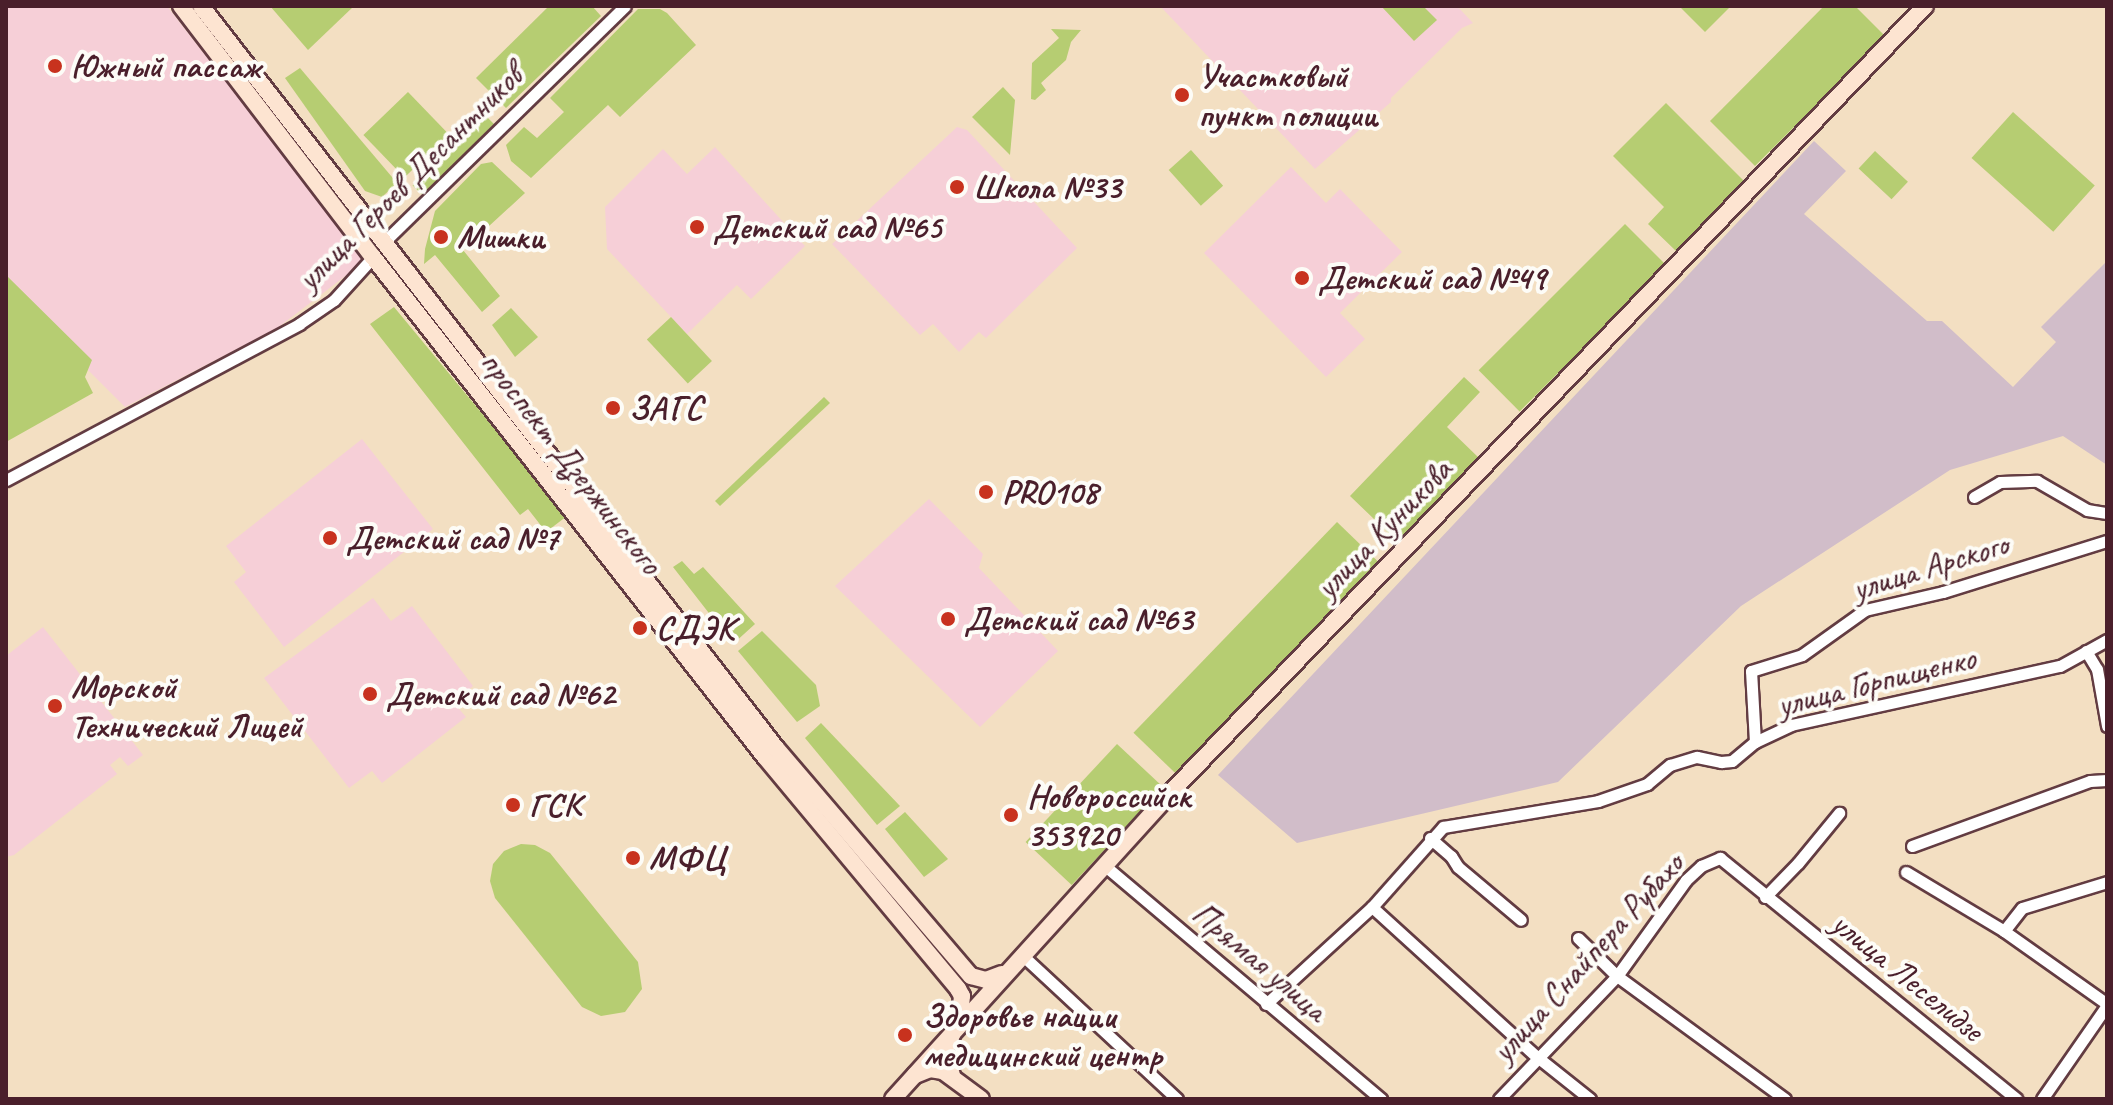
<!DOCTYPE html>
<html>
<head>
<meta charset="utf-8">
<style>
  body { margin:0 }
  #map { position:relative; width:2113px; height:1105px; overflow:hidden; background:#f3dfc2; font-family:Caveat,sans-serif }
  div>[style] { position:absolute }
  .built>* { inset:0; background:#f6cfd7 }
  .industrial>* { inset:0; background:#d1bdc9 }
  .green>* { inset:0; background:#b6cd72; transform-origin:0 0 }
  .roads { filter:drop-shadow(2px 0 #633c42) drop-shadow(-2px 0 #633c42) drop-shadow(0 2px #633c42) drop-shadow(0 -2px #633c42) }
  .street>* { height:11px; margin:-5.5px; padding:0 5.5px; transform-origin:5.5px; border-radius:5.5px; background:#fff }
  .secondary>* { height:16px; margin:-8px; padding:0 8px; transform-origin:8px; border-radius:8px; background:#fde4d1 }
  .dots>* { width:22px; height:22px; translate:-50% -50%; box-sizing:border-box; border:4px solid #fdfcf7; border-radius:50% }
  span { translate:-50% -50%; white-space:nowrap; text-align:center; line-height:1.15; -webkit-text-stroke:8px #fdfcf7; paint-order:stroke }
  .poi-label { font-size:34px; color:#4a1f2b; font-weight:700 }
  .left { translate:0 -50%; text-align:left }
  .street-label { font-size:34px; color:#4a1f2b }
  .frame { position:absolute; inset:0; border:8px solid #4a1f2b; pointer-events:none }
</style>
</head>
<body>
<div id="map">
  <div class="built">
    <i style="clip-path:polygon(6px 6px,167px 6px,365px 261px,276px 329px,125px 407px,6px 288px)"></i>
    <i style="clip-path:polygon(1160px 6px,1457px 6px,1473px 23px,1462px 28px,1391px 98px,1391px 102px,1315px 169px)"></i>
    <i style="clip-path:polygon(957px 127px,967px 130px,1077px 248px,986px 338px,979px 332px,959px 352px,933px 324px,920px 335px,832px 244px)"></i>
    <i style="clip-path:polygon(715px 147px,805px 246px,751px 299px,737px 285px,687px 334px,607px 249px,605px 207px,663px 149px,687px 174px)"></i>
    <i style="clip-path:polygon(1291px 167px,1326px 203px,1340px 189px,1402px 252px,1340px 313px,1365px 339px,1326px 377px,1204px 253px)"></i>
    <i style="clip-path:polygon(362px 439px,433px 529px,284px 647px,234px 582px,246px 572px,226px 546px)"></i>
    <i style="clip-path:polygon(929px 499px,983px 554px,979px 568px,1058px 651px,980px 727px,835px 586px)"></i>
    <i style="clip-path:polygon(373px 598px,391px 621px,412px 606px,473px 686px,454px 703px,466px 717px,382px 783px,372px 771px,349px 788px,264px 678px)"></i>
    <i style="clip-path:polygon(43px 627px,143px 755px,128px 766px,120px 757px,110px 765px,117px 774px,14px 855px,6px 857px,6px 656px)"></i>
  </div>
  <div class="industrial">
    <i style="clip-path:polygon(1814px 141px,1846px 171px,1804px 214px,1927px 321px,1942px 321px,2013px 387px,2056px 342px,2041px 327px,2107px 261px,2107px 465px,2063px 436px,1950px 470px,1741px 606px,1558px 782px,1297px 843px,1218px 775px)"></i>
  </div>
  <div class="green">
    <i style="clip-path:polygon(270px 6px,354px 6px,308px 50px)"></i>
    <i style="clip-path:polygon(549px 6px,592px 6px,601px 16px,506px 108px,476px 78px)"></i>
    <i style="clip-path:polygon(1381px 6px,1423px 6px,1437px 20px,1414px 41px)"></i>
    <i style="clip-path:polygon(1679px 6px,1731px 6px,1705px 32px)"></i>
    <i style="clip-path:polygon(1824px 6px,1855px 6px,1885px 36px,1755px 166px,1710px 121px)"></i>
    <i style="clip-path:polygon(638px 9px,660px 9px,667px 13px,696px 45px,620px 117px,608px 105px,531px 178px,511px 161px,506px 145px,524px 127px,537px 138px,564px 112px,550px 98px)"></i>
    <i style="clip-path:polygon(1051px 29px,1081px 30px,1071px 42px,1066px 60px,1041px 83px,1046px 90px,1035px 100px,1031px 99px,1032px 63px,1059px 38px)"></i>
    <i style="clip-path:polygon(300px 68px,397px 183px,382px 197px,365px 191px,285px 78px)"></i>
    <i style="clip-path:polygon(1003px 87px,1015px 100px,1010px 155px,972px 117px)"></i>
    <i style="left:408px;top:92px;width:59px;height:62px;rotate:46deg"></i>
    <i style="clip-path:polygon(1666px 103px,1745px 182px,1676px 251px,1648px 224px,1664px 207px,1613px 156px)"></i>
    <i style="left:2013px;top:112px;width:110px;height:62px;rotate:42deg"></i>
    <i style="left:484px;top:114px;width:14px;height:101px;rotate:45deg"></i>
    <i style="left:1191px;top:150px;width:48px;height:30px;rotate:48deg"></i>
    <i style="left:1875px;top:151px;width:45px;height:24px;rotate:43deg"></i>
    <i style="clip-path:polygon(492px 162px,525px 193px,463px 250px,500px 296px,482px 312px,435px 255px,424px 264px,425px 249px,435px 211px,481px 164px)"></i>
    <i style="left:1625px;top:224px;width:58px;height:207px;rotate:45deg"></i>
    <i style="clip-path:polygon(6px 275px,92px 360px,85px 377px,93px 393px,6px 442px)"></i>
    <i style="clip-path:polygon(394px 307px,567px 516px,546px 532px,528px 509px,520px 515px,370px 324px)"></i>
    <i style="clip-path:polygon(511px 308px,538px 337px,515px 357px,492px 325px)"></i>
    <i style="left:671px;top:317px;width:60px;height:33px;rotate:47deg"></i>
    <i style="clip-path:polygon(1464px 377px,1480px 392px,1447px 427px,1480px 459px,1399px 543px,1350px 496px)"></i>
    <i style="clip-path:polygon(824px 397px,830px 403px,720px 506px,715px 501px)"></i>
    <i style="left:1337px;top:522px;width:58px;height:293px;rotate:44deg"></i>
    <i style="clip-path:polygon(682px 561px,694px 574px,703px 567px,755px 624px,733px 644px,673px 567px)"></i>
    <i style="clip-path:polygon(762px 631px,816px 685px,820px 706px,797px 722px,738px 651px)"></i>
    <i style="clip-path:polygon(821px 723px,900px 806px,877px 825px,805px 738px)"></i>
    <i style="left:1117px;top:744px;width:63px;height:134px;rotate:43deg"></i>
    <i style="clip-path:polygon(905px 812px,948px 859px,924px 877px,885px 829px)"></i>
    <i style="clip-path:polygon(521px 844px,535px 845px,550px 853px,638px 962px,642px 989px,625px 1012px,601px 1016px,582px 1007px,495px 898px,490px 881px,493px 864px,504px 851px)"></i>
  </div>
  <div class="roads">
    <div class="street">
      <i style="left:386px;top:240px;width:334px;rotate:-44.4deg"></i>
      <i style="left:6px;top:480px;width:332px;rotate:-28deg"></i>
      <i style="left:299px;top:324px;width:42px;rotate:-34.4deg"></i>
      <i style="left:334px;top:300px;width:58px;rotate:-47.8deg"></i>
      <i style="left:1974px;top:497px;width:30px;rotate:-30deg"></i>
      <i style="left:2000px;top:482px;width:37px;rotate:-2deg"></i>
      <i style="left:2037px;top:481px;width:58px;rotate:30.1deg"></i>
      <i style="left:2087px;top:510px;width:20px;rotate:9deg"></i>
      <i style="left:2086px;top:651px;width:21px;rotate:59deg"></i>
      <i style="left:2097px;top:669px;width:58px;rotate:80deg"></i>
      <i style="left:1755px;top:742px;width:71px;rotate:-93.2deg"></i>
      <i style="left:1751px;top:671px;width:53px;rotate:-17.4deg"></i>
      <i style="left:1802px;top:655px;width:77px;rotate:-35.5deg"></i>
      <i style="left:1865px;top:610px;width:80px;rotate:-13deg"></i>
      <i style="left:1943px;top:592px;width:172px;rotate:-17.3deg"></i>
      <i style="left:1430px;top:838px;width:28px;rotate:41deg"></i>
      <i style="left:1451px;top:856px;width:13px;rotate:58deg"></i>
      <i style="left:1458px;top:867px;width:82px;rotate:40.1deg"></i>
      <i style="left:1912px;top:846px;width:189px;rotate:-20.1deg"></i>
      <i style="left:2090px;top:781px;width:17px;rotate:-3deg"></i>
      <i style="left:1104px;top:865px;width:363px;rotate:40.2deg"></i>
      <i style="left:1906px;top:872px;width:114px;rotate:31deg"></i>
      <i style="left:2004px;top:931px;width:126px;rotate:35.3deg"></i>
      <i style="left:1765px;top:897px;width:47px;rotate:-45.9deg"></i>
      <i style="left:1798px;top:863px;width:65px;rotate:-50.6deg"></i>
      <i style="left:1372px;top:907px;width:222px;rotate:42.3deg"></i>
      <i style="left:1536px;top:1056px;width:69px;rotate:38.5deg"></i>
      <i style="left:2004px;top:931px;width:29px;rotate:-52deg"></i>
      <i style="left:2022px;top:908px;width:89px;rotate:-17deg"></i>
      <i style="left:1578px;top:938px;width:54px;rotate:44.3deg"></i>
      <i style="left:1617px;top:976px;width:208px;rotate:36.2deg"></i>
      <i style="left:1021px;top:954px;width:213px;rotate:42.9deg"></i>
      <i style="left:1266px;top:1004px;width:144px;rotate:-42.5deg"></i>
      <i style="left:1372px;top:907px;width:107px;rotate:-48.4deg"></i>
      <i style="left:1443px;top:827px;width:157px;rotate:-9.5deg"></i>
      <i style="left:1598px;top:801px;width:52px;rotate:-19.1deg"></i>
      <i style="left:1647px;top:784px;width:30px;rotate:-40deg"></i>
      <i style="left:1670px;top:765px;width:28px;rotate:-17deg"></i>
      <i style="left:1697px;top:757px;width:25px;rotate:12deg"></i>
      <i style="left:1721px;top:762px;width:11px;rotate:-5deg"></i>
      <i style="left:1732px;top:761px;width:30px;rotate:-40deg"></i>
      <i style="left:1755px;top:742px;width:40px;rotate:-25deg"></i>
      <i style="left:1791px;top:725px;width:275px;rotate:-12.4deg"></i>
      <i style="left:2060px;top:666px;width:54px;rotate:-29deg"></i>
      <i style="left:1499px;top:1099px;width:170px;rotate:-46.2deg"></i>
      <i style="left:1617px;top:976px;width:118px;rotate:-54.3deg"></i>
      <i style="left:1686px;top:880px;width:21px;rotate:-43deg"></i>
      <i style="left:1701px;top:866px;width:21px;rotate:-23deg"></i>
      <i style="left:1720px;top:858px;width:382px;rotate:39.1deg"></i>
      <i style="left:2042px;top:1099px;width:114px;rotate:-55.3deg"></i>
    </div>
    <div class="secondary">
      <i style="left:181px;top:6px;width:316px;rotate:52.6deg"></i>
      <i style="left:373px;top:257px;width:635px;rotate:51.9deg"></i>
      <i style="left:765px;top:757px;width:302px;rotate:50.2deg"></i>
      <i style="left:958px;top:989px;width:8px;rotate:60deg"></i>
      <i style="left:962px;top:996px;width:20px;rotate:96deg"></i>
      <i style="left:960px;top:1016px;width:38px;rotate:113deg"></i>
      <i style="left:945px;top:1051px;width:25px;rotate:74deg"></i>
      <i style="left:201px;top:6px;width:939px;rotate:52.23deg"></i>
      <i style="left:776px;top:748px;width:300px;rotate:49.5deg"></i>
      <i style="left:971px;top:976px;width:16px;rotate:15deg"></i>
      <i style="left:986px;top:980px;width:17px;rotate:-21deg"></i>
      <i style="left:915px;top:1075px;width:16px;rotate:-22deg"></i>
      <i style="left:930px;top:1069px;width:13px;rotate:9deg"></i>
      <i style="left:943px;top:1071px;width:47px;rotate:36.4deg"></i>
      <i style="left:893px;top:1099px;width:417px;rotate:-47.8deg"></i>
      <i style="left:1173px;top:790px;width:1086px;rotate:-46.19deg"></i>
    </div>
  </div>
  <div class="dots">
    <i style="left:55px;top:66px;background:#c8321e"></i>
    <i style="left:1182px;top:95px;background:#c8321e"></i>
    <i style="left:957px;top:187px;background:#c8321e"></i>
    <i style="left:697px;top:227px;background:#c8321e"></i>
    <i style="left:441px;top:237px;background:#c8321e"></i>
    <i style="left:1302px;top:278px;background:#c8321e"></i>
    <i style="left:613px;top:408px;background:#c8321e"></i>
    <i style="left:986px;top:492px;background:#c8321e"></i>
    <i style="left:330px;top:538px;background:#c8321e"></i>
    <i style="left:948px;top:619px;background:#c8321e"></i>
    <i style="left:640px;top:628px;background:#c8321e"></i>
    <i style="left:370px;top:694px;background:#c8321e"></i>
    <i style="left:55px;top:706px;background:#c8321e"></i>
    <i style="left:513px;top:805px;background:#c8321e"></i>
    <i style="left:1011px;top:815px;background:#c8321e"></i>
    <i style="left:633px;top:858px;background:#c8321e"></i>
    <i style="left:905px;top:1035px;background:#c8321e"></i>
  </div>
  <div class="poi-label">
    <span class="left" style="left:71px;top:66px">Южный пассаж</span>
    <span class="left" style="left:1198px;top:95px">Участковый<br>пункт полиции</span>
    <span class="left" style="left:973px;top:187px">Школа №33</span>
    <span class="left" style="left:713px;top:227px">Детский сад №65</span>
    <span class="left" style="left:457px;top:237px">Мишки</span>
    <span class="left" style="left:1318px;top:278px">Детский сад №49</span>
    <span class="left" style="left:629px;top:408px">ЗАГС</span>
    <span class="left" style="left:1002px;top:492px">PRO108</span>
    <span class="left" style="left:346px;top:538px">Детский сад №7</span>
    <span class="left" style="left:964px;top:619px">Детский сад №63</span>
    <span class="left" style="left:656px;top:628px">СДЭК</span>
    <span class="left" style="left:71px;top:706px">Морской<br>Технический Лицей</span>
    <span class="left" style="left:386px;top:694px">Детский сад №62</span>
    <span class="left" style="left:1027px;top:815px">Новороссийск<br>353920</span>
    <span class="left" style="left:529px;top:805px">ГСК</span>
    <span class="left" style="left:649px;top:858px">МФЦ</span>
    <span class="left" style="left:923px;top:1035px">Здоровье нации<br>медицинский центр</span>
  </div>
  <div class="street-label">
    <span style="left:409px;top:177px;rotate:-45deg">улица Героев Десантников</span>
    <span style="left:572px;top:462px;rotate:52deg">проспект Дзержинского</span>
    <span style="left:1383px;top:528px;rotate:-46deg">улица Куникова</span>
    <span style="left:1930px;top:566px;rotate:-17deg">улица Арского</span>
    <span style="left:1876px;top:681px;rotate:-14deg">улица Горпищенко</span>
    <span style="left:1587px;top:957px;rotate:-48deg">улица Снайпера Рубахо</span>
    <span style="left:1260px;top:961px;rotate:40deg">Прямая улица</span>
    <span style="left:1908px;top:976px;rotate:39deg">улица Леселидзе</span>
  </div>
  <div class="frame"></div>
</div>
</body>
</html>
